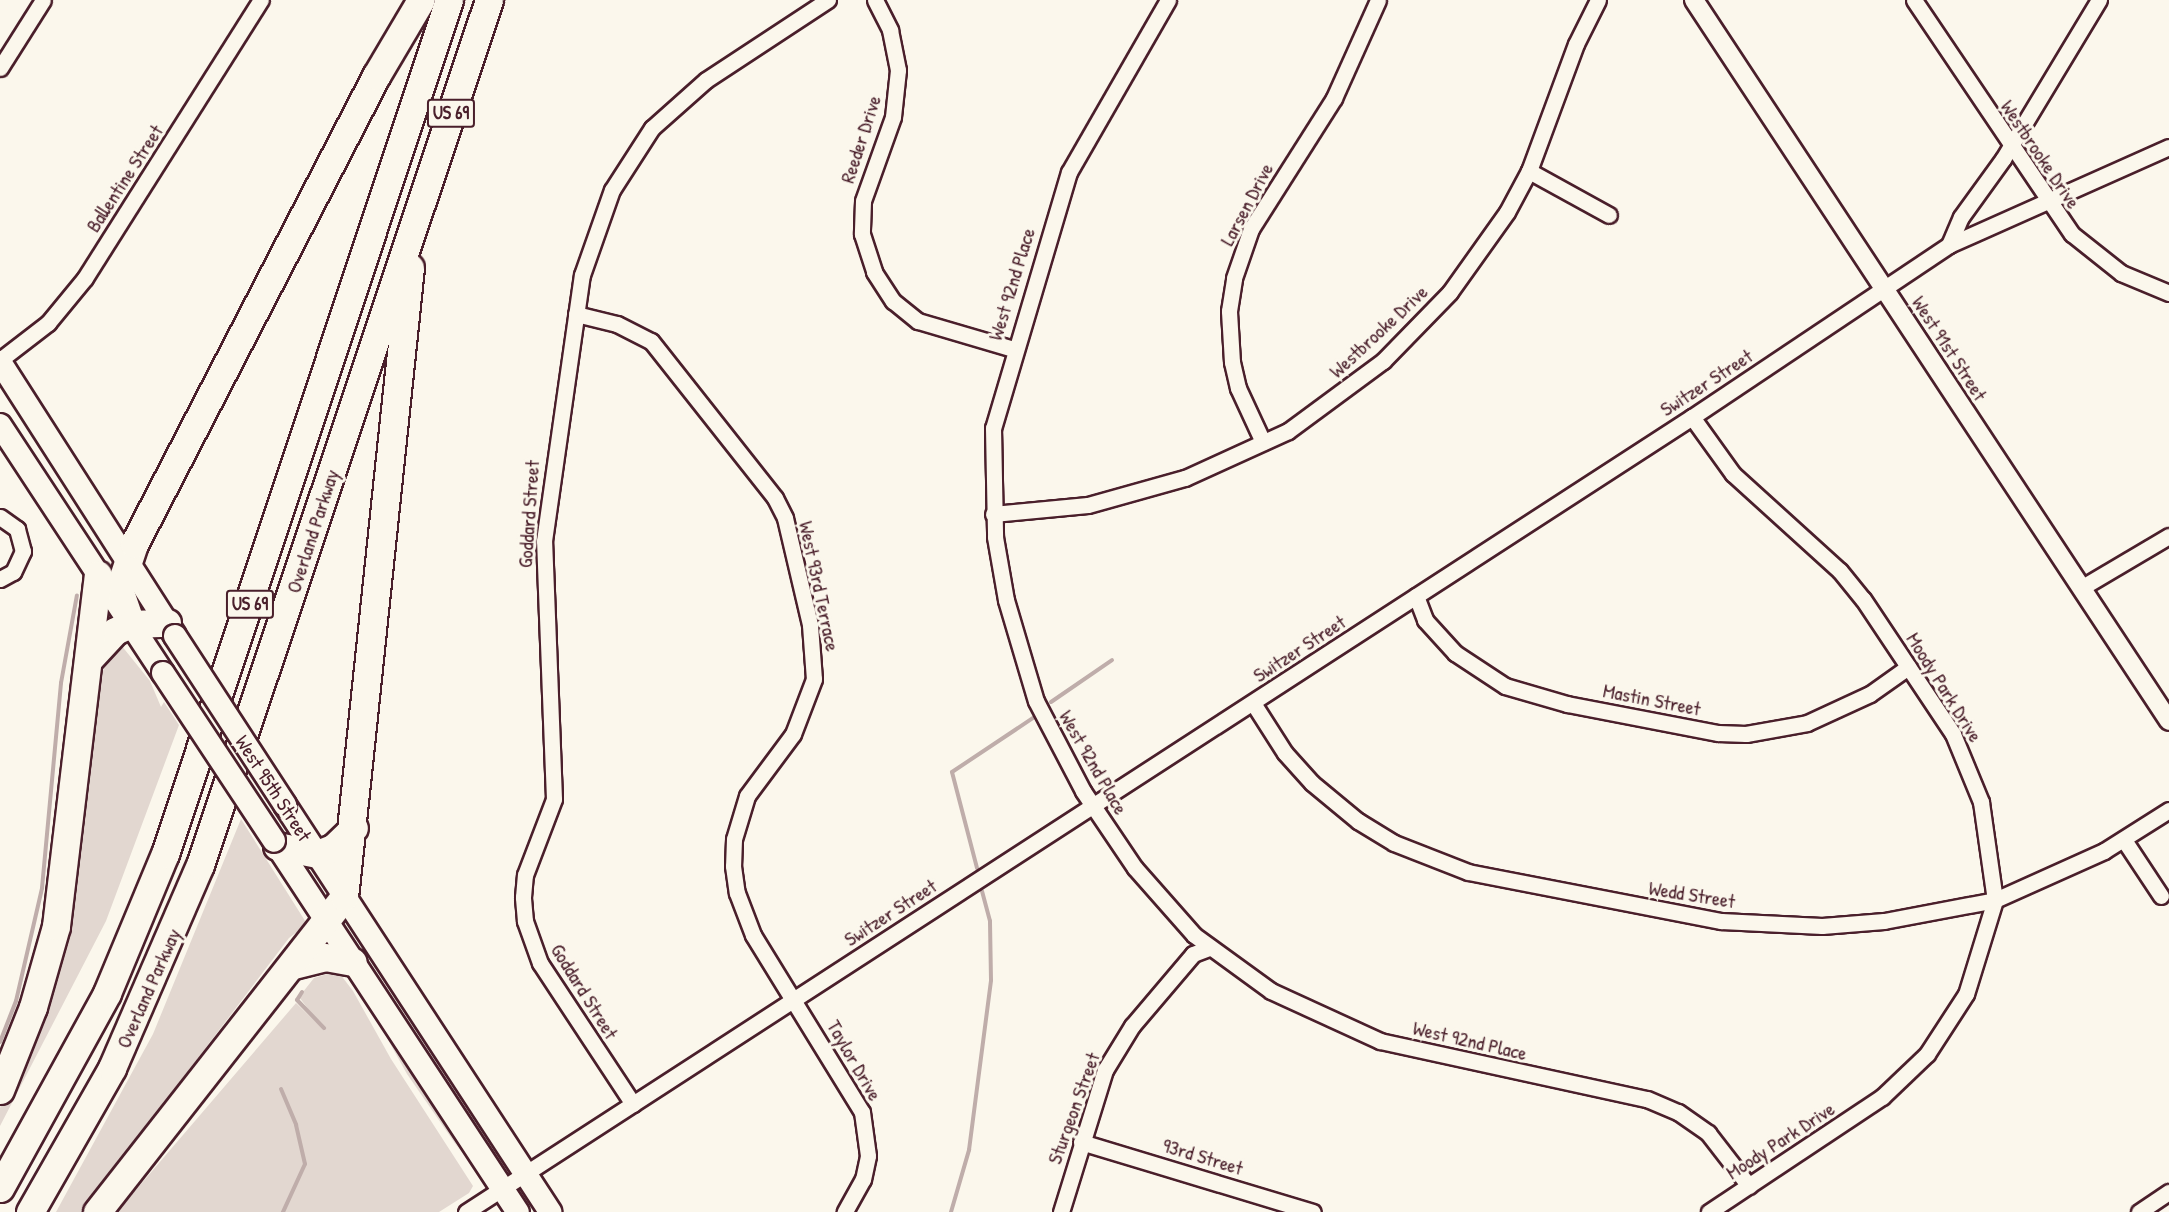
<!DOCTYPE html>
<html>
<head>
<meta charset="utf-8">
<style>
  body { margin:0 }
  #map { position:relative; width:2169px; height:1212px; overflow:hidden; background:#fbf7ec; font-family:"Patrick Hand",sans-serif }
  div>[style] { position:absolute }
  .green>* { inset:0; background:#e2d7d0 }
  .stream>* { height:4px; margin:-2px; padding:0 2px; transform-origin:2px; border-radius:2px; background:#bfadaa }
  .roads { filter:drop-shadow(2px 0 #4a1f2b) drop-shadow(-2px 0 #4a1f2b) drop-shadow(0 2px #4a1f2b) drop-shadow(0 -2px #4a1f2b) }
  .minor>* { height:15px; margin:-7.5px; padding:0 7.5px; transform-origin:7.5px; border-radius:7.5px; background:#fbf7ec }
  .tertiary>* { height:18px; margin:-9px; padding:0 9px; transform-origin:9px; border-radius:9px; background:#fbf7ec }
  .primary>* { height:22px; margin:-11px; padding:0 11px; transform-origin:11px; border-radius:11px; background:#fbf7ec }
  .motorway>* { height:27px; margin:-13.5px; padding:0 13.5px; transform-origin:13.5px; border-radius:13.5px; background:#fbf7ec }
  .bridges { filter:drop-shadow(2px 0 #4a1f2b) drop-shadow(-2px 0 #4a1f2b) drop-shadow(0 2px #4a1f2b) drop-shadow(0 -2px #4a1f2b) }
  .primary-bridge>* { height:22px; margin:-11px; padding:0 11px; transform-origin:11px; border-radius:11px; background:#fbf7ec }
  span { translate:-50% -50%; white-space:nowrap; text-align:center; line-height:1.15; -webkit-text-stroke:6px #fbf7ec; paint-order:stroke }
  .shield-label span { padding:2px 4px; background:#fbf7ec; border:2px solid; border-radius:4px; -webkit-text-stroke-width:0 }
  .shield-label { font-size:18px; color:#4a1f2b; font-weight:700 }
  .street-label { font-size:20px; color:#4a1f2b }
</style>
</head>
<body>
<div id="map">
  <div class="green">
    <i style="clip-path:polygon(117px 640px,150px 681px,161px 707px,164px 702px,179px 725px,106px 921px,0 1126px,0 1108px,71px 910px,100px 677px)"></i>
    <i style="clip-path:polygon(241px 819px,307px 924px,289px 938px,81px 1212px,56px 1212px,153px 1034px)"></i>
    <i style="clip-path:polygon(331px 973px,340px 974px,353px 991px,391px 1059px,473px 1186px,469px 1193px,439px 1212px,117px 1212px,296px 1003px,325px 1031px,299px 997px,314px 978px)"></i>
    <i style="clip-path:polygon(366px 1000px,371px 1004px,461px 1152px,407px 1074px)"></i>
  </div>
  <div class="stream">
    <i style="left:1051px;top:702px;width:74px;rotate:-34.5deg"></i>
    <i style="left:977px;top:868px;width:99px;rotate:-104.6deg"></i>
    <i style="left:952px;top:772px;width:101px;rotate:-33.7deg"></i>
    <i style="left:302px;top:992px;width:9px;rotate:122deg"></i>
    <i style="left:297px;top:1000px;width:39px;rotate:46deg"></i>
    <i style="left:0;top:1042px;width:44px;rotate:-68.7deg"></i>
    <i style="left:16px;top:1001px;width:116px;rotate:-77deg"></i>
    <i style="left:42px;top:888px;width:206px;rotate:-84.7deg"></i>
    <i style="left:61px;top:683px;width:89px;rotate:-79.7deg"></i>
    <i style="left:281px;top:1089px;width:39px;rotate:67deg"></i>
    <i style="left:296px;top:1125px;width:40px;rotate:77deg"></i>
    <i style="left:305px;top:1164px;width:53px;rotate:114.6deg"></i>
    <i style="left:951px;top:1212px;width:65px;rotate:-73.8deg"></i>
    <i style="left:969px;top:1150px;width:171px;rotate:-82.6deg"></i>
    <i style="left:991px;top:980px;width:59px;rotate:-91deg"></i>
    <i style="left:990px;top:921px;width:31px;rotate:-105deg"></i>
  </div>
  <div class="roads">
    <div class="minor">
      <i style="left:875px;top:0;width:34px;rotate:63deg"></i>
      <i style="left:890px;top:30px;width:41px;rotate:78.7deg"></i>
      <i style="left:898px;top:70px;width:47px;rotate:96.1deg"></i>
      <i style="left:893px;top:117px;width:89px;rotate:109.7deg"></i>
      <i style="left:863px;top:201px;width:33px;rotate:92deg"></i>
      <i style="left:862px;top:234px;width:40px;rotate:72deg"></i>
      <i style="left:874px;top:272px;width:35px;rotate:57deg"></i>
      <i style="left:893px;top:301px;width:32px;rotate:39deg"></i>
      <i style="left:918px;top:321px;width:99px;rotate:16.4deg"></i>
      <i style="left:1168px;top:0;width:198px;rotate:119.9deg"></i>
      <i style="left:1069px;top:172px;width:267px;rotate:106.5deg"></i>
      <i style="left:993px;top:428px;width:109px;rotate:88.9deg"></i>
      <i style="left:995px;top:537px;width:64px;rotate:80.1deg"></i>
      <i style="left:1006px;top:600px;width:105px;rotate:73.5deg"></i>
      <i style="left:1036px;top:701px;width:102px;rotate:62.4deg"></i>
      <i style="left:1083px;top:791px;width:93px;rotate:56deg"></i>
      <i style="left:1135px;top:868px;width:89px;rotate:48.6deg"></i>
      <i style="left:1194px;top:935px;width:95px;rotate:36deg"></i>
      <i style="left:1271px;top:991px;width:120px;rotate:24.6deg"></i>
      <i style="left:1380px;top:1041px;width:273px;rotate:12.3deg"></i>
      <i style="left:1647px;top:1099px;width:34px;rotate:23deg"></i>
      <i style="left:1678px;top:1112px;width:37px;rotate:35deg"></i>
      <i style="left:1708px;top:1133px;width:67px;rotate:52.3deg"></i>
      <i style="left:1914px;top:0;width:282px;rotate:56deg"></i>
      <i style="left:2072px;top:234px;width:63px;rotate:38.5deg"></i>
      <i style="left:2121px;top:273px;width:52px;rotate:22.6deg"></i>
      <i style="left:0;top:68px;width:80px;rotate:-57.7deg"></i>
      <i style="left:1529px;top:171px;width:91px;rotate:28.8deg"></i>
      <i style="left:1949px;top:245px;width:30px;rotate:-67deg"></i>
      <i style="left:1961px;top:217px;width:72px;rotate:-54.1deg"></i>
      <i style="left:2003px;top:159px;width:186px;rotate:-58.9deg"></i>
      <i style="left:576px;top:314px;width:42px;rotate:13.7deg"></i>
      <i style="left:617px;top:324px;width:38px;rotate:27deg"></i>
      <i style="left:651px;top:341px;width:200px;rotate:51.7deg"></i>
      <i style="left:775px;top:498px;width:22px;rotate:63deg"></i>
      <i style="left:785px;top:518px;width:110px;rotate:76.8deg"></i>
      <i style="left:810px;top:625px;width:54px;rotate:85.8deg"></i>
      <i style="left:814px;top:679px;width:59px;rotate:110.9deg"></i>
      <i style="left:793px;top:734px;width:77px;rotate:126.6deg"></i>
      <i style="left:747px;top:796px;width:45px;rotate:106.8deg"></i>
      <i style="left:734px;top:839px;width:27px;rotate:92deg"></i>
      <i style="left:733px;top:866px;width:27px;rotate:82deg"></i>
      <i style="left:737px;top:893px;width:45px;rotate:69.1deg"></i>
      <i style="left:753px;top:935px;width:208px;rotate:58.4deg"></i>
      <i style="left:862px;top:1112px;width:44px;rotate:82.2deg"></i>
      <i style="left:868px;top:1156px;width:24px;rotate:102deg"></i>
      <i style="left:863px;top:1179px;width:38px;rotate:119deg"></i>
      <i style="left:0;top:360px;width:61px;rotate:-37.6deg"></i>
      <i style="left:48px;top:323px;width:58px;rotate:-50.6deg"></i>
      <i style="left:85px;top:278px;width:329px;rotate:-57.7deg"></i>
      <i style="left:1692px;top:417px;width:70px;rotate:54.3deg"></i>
      <i style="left:1733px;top:474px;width:144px;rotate:42.2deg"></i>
      <i style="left:1840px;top:571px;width:36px;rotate:51deg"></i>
      <i style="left:1863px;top:599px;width:162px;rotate:56.3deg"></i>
      <i style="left:1953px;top:734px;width:74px;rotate:67.6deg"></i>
      <i style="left:1981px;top:802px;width:99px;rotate:81.9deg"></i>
      <i style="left:1995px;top:900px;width:98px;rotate:107.1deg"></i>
      <i style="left:1966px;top:994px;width:72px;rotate:123deg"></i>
      <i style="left:1927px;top:1054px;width:62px;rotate:136.3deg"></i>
      <i style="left:1882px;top:1097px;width:208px;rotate:146.4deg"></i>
      <i style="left:1263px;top:442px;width:60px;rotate:-114.8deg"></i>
      <i style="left:1238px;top:388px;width:27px;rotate:-103deg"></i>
      <i style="left:1232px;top:362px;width:51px;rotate:-93.4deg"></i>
      <i style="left:1229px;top:311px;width:33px;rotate:-81deg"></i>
      <i style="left:1234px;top:278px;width:52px;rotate:-70.9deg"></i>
      <i style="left:1251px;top:229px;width:155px;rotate:-57.6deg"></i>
      <i style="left:1334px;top:98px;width:107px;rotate:-65.8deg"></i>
      <i style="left:993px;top:514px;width:95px;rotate:-5.4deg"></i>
      <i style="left:1088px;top:505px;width:101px;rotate:-15.6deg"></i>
      <i style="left:1185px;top:478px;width:113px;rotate:-24.5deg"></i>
      <i style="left:1288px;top:431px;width:118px;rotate:-36.4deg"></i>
      <i style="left:1383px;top:361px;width:96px;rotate:-45.8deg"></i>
      <i style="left:1450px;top:292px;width:98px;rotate:-54.5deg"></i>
      <i style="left:1507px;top:212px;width:47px;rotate:-61.8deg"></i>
      <i style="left:1529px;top:171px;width:135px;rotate:-69.7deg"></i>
      <i style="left:1576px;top:44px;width:49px;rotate:-63.4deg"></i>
      <i style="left:0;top:517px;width:21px;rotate:35deg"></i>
      <i style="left:17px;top:529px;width:23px;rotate:75deg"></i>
      <i style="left:23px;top:551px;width:23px;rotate:115deg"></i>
      <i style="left:13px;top:572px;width:15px;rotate:152deg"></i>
      <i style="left:2081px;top:588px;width:102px;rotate:-30.6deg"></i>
      <i style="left:1416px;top:596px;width:26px;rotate:69deg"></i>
      <i style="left:1425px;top:620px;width:45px;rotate:47.7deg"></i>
      <i style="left:1455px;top:653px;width:60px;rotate:33.4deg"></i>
      <i style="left:1505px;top:686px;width:65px;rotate:16.2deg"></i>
      <i style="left:1567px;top:704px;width:154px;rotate:10.9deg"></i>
      <i style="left:1718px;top:733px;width:28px;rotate:2deg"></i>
      <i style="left:1746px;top:734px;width:62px;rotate:-10.2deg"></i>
      <i style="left:1807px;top:723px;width:69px;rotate:-24.7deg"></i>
      <i style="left:1870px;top:694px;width:47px;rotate:-35.4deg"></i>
      <i style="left:1253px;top:703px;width:59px;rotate:57.4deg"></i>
      <i style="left:1285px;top:753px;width:40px;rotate:48deg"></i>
      <i style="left:1312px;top:783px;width:60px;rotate:39.6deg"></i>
      <i style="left:1358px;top:821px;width:42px;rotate:31.4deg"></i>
      <i style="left:1394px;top:843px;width:79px;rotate:21.4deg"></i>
      <i style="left:1468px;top:872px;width:258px;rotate:11deg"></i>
      <i style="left:1721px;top:921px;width:101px;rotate:2.8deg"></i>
      <i style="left:1822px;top:926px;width:62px;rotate:-4.6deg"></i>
      <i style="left:1884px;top:921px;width:113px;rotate:-10.7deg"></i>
      <i style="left:1995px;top:900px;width:120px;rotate:-24.2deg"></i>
      <i style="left:2104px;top:851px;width:77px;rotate:-32.2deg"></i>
      <i style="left:2124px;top:840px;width:67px;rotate:56.5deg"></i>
      <i style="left:633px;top:1104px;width:169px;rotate:-123.4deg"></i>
      <i style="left:540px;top:963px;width:45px;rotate:-109.7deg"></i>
      <i style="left:525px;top:921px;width:24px;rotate:-95deg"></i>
      <i style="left:523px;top:897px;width:22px;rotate:-85deg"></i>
      <i style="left:525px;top:875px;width:81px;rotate:-69.1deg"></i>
      <i style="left:554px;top:799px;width:258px;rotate:-92.2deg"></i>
      <i style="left:544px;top:541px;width:269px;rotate:-81.9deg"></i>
      <i style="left:582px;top:275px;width:90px;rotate:-70.6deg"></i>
      <i style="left:612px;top:190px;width:74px;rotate:-57.2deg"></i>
      <i style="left:652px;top:128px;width:72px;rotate:-41.6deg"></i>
      <i style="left:706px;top:80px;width:146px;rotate:-33.3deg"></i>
      <i style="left:1081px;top:1142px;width:242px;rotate:16.8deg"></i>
      <i style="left:466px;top:1212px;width:1461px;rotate:-32.96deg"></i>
      <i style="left:1692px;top:417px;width:309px;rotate:-33.8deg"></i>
      <i style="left:1949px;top:245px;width:241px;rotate:-24deg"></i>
      <i style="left:1061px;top:1212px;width:149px;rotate:-72.8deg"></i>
      <i style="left:1105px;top:1070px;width:52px;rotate:-58.5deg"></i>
      <i style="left:1132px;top:1026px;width:94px;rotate:-49.7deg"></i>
      <i style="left:1193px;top:954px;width:17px;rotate:-21deg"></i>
      <i style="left:2139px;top:1212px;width:36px;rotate:-34deg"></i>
    </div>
    <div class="tertiary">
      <i style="left:1694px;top:0;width:863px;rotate:56.62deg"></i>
    </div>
    <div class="primary">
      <i style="left:0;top:362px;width:325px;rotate:57.4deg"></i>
      <i style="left:0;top:425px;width:297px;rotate:56.7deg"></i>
      <i style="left:285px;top:805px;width:486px;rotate:56.9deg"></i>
      <i style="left:274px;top:841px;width:444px;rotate:56.7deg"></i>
    </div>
    <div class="motorway">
      <i style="left:131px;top:624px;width:37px;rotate:-109deg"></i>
      <i style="left:119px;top:589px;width:47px;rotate:-71.6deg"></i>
      <i style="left:134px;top:544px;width:527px;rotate:-62.66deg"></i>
      <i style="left:376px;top:76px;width:88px;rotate:-59.4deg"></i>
      <i style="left:91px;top:657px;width:35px;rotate:-47deg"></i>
      <i style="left:115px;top:631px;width:17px;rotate:-24deg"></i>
      <i style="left:131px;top:624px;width:36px;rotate:-2deg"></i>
      <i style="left:277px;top:846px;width:41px;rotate:11.3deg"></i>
      <i style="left:317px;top:854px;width:17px;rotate:-21deg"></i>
      <i style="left:333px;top:848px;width:29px;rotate:-44deg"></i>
      <i style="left:294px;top:965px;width:32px;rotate:-14deg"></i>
      <i style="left:325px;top:957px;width:28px;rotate:10deg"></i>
      <i style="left:0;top:1090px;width:89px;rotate:-68.3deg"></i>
      <i style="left:33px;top:1007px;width:84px;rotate:-74.1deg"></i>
      <i style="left:56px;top:926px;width:354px;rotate:-83.2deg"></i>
      <i style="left:0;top:1188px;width:222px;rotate:-61.2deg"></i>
      <i style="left:107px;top:993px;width:151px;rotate:-67.4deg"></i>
      <i style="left:165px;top:854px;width:900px;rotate:-71.61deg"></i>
      <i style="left:30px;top:1212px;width:166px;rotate:-60.3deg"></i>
      <i style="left:112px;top:1068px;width:221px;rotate:-66.6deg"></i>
      <i style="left:200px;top:865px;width:912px;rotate:-71.53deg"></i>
      <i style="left:97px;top:1212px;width:400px;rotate:-51.9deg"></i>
      <i style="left:344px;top:897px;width:633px;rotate:-84.02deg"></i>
    </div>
  </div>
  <div class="bridges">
    <div class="primary-bridge">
      <i style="left:175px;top:636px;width:202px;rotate:56.9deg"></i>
      <i style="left:163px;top:673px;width:201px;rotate:56.5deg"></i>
    </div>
  </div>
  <div class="shield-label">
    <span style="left:451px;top:113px">US 69</span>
    <span style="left:250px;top:604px">US 69</span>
  </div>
  <div class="street-label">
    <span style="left:860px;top:139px;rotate:-72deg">Reeder Drive</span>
    <span style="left:2041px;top:154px;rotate:56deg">Westbrooke Drive</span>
    <span style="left:124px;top:178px;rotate:-57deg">Ballentine Street</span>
    <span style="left:1246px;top:204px;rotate:-62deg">Larsen Drive</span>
    <span style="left:1011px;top:284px;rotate:-73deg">West 92nd Place</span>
    <span style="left:1378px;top:331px;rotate:-43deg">Westbrooke Drive</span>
    <span style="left:1950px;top:348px;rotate:57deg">West 91st Street</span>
    <span style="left:1706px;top:382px;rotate:-33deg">Switzer Street</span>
    <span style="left:528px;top:514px;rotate:-86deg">Goddard Street</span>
    <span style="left:312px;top:531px;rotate:-72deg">Overland Parkway</span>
    <span style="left:820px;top:586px;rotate:78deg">West 93rd Terrace</span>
    <span style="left:1299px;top:648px;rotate:-33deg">Switzer Street</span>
    <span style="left:1945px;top:687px;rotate:58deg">Moody Park Drive</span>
    <span style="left:1652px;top:699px;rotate:11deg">Mastin Street</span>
    <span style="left:1094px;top:762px;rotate:60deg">West 92nd Place</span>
    <span style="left:274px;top:788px;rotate:57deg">West 95th Street</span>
    <span style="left:1692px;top:894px;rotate:9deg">Wedd Street</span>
    <span style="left:890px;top:912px;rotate:-33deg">Switzer Street</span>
    <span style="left:148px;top:988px;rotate:-66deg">Overland Parkway</span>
    <span style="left:585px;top:991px;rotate:58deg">Goddard Street</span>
    <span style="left:1470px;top:1040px;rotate:13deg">West 92nd Place</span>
    <span style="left:855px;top:1060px;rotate:60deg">Taylor Drive</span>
    <span style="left:1073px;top:1108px;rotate:-70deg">Sturgeon Street</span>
    <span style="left:1780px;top:1140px;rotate:-33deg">Moody Park Drive</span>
    <span style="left:1203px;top:1156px;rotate:17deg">93rd Street</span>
  </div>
</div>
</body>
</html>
